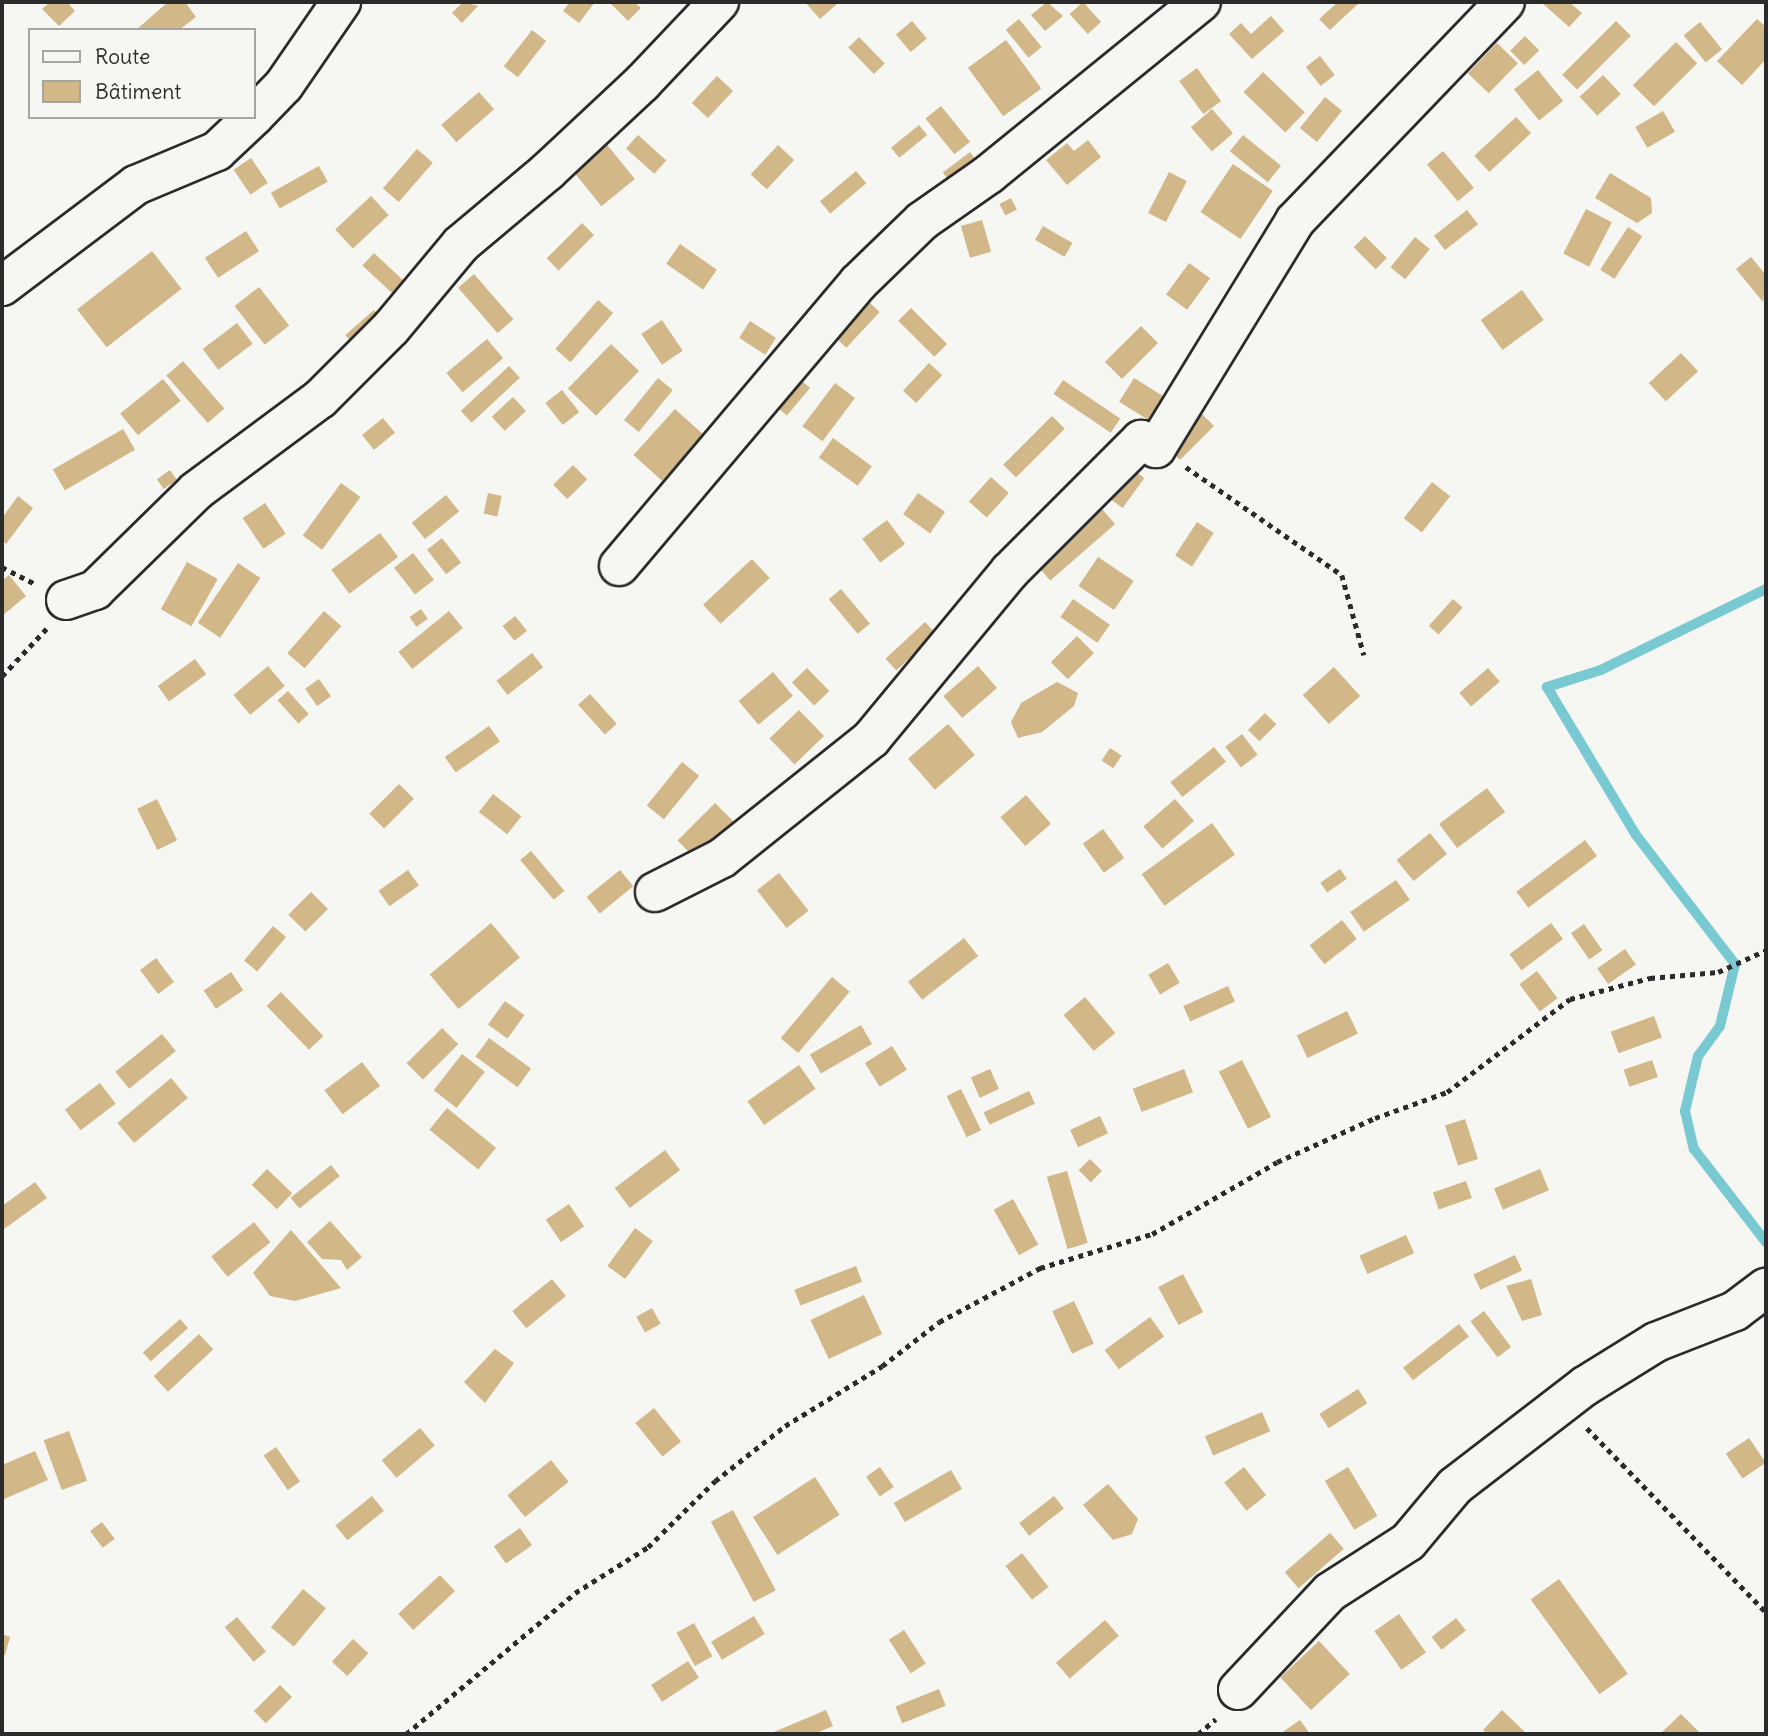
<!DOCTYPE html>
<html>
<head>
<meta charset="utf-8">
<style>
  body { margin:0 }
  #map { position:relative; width:1768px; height:1736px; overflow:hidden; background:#f6f6f2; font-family:Delius,sans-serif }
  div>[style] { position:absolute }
  .stream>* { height:10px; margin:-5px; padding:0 5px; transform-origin:5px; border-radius:5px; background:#79c9d3 }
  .building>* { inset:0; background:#d2b788; transform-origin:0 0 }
  .path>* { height:4.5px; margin-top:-2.25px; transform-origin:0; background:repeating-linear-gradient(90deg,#2b2b2b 0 5px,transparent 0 10px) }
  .roads { filter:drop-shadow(2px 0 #2b2b2b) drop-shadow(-2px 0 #2b2b2b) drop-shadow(0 2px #2b2b2b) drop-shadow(0 -2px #2b2b2b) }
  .minor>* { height:38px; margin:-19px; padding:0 19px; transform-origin:19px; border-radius:19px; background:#f6f6f2 }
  span { translate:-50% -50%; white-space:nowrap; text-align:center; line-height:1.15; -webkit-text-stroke:5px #f6f6f2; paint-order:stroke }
  .frame { position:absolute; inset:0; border:4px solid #2b2b2b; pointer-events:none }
  .legend { position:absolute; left:28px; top:28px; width:228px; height:91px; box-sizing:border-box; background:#f6f6f2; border:2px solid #a5a5a2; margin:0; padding:9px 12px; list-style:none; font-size:21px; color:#2b2b2b }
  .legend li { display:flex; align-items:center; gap:14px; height:35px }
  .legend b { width:35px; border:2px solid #a5a5a2 }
</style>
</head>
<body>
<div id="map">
  <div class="stream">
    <i style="left:1766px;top:589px;width:184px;rotate:153.9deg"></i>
    <i style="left:1601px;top:670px;width:57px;rotate:162.5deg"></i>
    <i style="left:1547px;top:687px;width:173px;rotate:59deg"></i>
    <i style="left:1636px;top:835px;width:163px;rotate:52.5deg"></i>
    <i style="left:1735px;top:964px;width:64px;rotate:103.6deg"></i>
    <i style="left:1720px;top:1026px;width:37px;rotate:126deg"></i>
    <i style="left:1698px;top:1056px;width:57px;rotate:103.3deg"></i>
    <i style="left:1685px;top:1111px;width:39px;rotate:77deg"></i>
    <i style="left:1694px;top:1149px;width:118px;rotate:52.3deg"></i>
  </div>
  <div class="building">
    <i style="clip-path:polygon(50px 2px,67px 2px,75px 11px,59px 26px,42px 9px)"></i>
    <i style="clip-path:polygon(168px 2px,185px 2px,196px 17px,179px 30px,136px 30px)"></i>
    <i style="clip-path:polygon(463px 2px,478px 6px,462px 23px,452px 13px)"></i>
    <i style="clip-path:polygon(570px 2px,595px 2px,579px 23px,563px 11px)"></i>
    <i style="clip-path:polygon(609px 2px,634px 2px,641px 8px,628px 21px)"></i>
    <i style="clip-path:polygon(805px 2px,835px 2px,837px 4px,820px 19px)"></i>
    <i style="clip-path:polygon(1047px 2px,1063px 16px,1045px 31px,1031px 15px)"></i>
    <i style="left:1083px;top:2px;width:27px;height:18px;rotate:48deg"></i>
    <i style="clip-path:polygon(1338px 2px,1360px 2px,1330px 30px,1319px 19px)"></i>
    <i style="clip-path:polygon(1541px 2px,1569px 2px,1582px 13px,1569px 27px)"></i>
    <i style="clip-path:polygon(1271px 16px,1284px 31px,1252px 59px,1229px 34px,1241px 23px,1251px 34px)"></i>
    <i style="left:1019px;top:19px;width:36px;height:17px;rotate:51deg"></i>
    <i style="clip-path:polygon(1757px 19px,1766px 27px,1766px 59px,1742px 85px,1717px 61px)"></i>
    <i style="left:912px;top:21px;width:23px;height:21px;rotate:50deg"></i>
    <i style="left:1616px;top:21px;width:21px;height:76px;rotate:45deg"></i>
    <i style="left:1700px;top:22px;width:35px;height:21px;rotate:51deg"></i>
    <i style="left:532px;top:30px;width:18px;height:46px;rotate:38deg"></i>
    <i style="left:1525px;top:36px;width:20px;height:21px;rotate:45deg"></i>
    <i style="left:859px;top:37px;width:37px;height:15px;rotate:46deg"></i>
    <i style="left:1006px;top:40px;width:60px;height:47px;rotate:54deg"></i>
    <i style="left:1676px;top:42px;width:30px;height:61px;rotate:45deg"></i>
    <i style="left:1497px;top:43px;width:29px;height:42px;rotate:44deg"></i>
    <i style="left:1320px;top:56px;width:24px;height:18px;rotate:52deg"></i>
    <i style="left:1197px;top:68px;width:41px;height:22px;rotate:54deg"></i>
    <i style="left:1538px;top:70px;width:40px;height:31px;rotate:51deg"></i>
    <i style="left:1263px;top:72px;width:58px;height:28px;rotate:44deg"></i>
    <i style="left:1603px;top:75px;width:26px;height:32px;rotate:47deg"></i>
    <i style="left:717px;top:76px;width:22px;height:37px;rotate:43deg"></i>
    <i style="left:479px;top:92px;width:23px;height:50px;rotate:49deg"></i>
    <i style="left:1325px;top:97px;width:22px;height:40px;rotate:39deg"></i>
    <i style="left:941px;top:106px;width:46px;height:20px;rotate:51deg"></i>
    <i style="left:1212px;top:109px;width:32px;height:28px;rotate:49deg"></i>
    <i style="left:1663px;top:111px;width:24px;height:32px;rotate:60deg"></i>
    <i style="left:1516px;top:117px;width:22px;height:57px;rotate:47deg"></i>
    <i style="left:919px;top:125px;width:13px;height:36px;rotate:51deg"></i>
    <i style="left:638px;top:135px;width:38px;height:18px;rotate:42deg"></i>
    <i style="left:1243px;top:135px;width:49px;height:21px;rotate:39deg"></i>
    <i style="clip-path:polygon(1088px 140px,1101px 157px,1067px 185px,1046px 160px,1067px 143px,1074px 151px)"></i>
    <i style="left:604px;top:141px;width:49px;height:43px;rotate:51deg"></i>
    <i style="left:778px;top:145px;width:22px;height:40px;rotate:43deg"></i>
    <i style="left:417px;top:149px;width:21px;height:52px;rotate:41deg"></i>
    <i style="left:1443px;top:151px;width:48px;height:21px;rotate:50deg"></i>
    <i style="left:970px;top:152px;width:15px;height:34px;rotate:53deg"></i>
    <i style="left:251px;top:158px;width:30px;height:21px;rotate:56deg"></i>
    <i style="left:1233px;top:164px;width:48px;height:58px;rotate:34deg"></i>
    <i style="left:319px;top:166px;width:18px;height:55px;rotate:61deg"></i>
    <i style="left:856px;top:171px;width:16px;height:47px;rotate:50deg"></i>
    <i style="left:1169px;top:172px;width:20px;height:46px;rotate:27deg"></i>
    <i style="clip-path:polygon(1610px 173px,1651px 198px,1652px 213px,1637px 223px,1595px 198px)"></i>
    <i style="left:371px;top:196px;width:26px;height:49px;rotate:47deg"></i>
    <i style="left:1011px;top:198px;width:13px;height:13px;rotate:63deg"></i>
    <i style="left:1586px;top:209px;width:29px;height:50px;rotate:27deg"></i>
    <i style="left:1467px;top:210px;width:18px;height:42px;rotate:52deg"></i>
    <i style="left:982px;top:220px;width:33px;height:22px;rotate:74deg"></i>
    <i style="left:582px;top:223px;width:17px;height:50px;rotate:45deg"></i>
    <i style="left:1043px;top:226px;width:34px;height:16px;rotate:30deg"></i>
    <i style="left:1628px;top:227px;width:17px;height:51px;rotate:33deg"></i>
    <i style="left:246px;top:231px;width:24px;height:49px;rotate:57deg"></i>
    <i style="left:1365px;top:236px;width:31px;height:16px;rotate:45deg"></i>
    <i style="left:1415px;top:237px;width:19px;height:39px;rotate:39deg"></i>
    <i style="left:680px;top:244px;width:45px;height:24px;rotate:35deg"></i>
    <i style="left:152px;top:251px;width:48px;height:95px;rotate:52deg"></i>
    <i style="left:374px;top:253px;width:42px;height:17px;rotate:43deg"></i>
    <i style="clip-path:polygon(1751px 257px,1766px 275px,1763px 302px,1736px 269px)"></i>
    <i style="left:1189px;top:263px;width:26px;height:39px;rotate:36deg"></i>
    <i style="left:474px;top:274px;width:60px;height:21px;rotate:49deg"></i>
    <i style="left:259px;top:287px;width:49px;height:31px;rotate:52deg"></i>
    <i style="left:1522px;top:290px;width:37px;height:51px;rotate:54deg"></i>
    <i style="left:598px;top:300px;width:20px;height:65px;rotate:41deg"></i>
    <i style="left:868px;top:301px;width:16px;height:49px;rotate:43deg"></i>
    <i style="left:911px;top:308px;width:51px;height:18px;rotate:45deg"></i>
    <i style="left:374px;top:310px;width:21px;height:38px;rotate:49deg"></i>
    <i style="left:662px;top:320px;width:37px;height:25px;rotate:56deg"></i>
    <i style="left:750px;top:321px;width:31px;height:20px;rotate:33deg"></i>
    <i style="left:237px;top:323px;width:26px;height:43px;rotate:53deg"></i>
    <i style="left:1141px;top:326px;width:24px;height:51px;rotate:45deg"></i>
    <i style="left:487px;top:339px;width:25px;height:53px;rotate:50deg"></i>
    <i style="left:611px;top:344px;width:39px;height:62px;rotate:44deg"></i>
    <i style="left:1681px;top:353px;width:25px;height:44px;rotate:47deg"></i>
    <i style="left:183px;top:361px;width:63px;height:22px;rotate:49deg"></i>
    <i style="left:929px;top:363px;width:18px;height:38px;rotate:43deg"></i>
    <i style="left:509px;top:366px;width:16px;height:66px;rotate:47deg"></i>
    <i style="left:797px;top:377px;width:17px;height:36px;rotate:40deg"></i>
    <i style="left:658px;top:378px;width:19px;height:54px;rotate:39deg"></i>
    <i style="left:1134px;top:378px;width:36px;height:28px;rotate:32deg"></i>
    <i style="left:163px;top:379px;width:28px;height:55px;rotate:51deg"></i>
    <i style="left:1063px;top:380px;width:69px;height:17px;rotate:34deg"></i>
    <i style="left:835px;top:383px;width:25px;height:54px;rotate:37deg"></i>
    <i style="left:562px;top:390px;width:28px;height:21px;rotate:52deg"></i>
    <i style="left:513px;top:397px;width:19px;height:29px;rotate:47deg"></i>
    <i style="left:675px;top:409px;width:39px;height:62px;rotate:42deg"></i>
    <i style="left:1197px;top:409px;width:24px;height:48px;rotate:45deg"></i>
    <i style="left:1052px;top:416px;width:18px;height:69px;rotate:45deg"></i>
    <i style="left:383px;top:418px;width:19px;height:27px;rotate:51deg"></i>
    <i style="left:123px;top:429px;width:24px;height:81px;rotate:60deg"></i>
    <i style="left:833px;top:438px;width:48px;height:24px;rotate:36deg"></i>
    <i style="left:1125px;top:464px;width:24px;height:37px;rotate:36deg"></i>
    <i style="left:573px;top:465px;width:20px;height:28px;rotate:45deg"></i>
    <i style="left:170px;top:470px;width:12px;height:16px;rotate:55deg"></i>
    <i style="left:991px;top:477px;width:24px;height:33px;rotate:42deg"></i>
    <i style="left:1432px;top:482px;width:23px;height:46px;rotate:38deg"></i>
    <i style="left:341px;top:483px;width:24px;height:65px;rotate:36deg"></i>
    <i style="left:488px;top:493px;width:14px;height:21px;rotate:12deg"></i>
    <i style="left:918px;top:493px;width:33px;height:26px;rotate:35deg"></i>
    <i style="left:446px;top:495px;width:21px;height:44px;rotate:51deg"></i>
    <i style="clip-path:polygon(18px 496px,33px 508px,6px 544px,2px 540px,2px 518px)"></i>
    <i style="left:265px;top:503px;width:37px;height:27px;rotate:56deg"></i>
    <i style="left:1102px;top:509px;width:20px;height:86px;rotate:49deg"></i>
    <i style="left:887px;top:520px;width:30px;height:31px;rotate:53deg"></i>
    <i style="left:1197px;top:522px;width:20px;height:40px;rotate:33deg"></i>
    <i style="left:380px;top:533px;width:30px;height:61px;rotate:53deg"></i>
    <i style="left:442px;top:538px;width:31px;height:19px;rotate:52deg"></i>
    <i style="left:413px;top:553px;width:34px;height:24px;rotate:52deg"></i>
    <i style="left:1098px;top:557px;width:43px;height:35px;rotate:34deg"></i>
    <i style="left:752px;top:559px;width:26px;height:67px;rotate:47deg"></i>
    <i style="left:187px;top:562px;width:35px;height:54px;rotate:29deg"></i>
    <i style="left:238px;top:563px;width:27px;height:72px;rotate:34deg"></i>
    <i style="clip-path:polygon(9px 575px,26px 596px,2px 616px,2px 581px)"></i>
    <i style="left:841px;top:589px;width:45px;height:16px;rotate:50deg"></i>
    <i style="left:1073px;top:599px;width:45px;height:22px;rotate:35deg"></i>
    <i style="left:1453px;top:599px;width:13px;height:36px;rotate:42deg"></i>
    <i style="left:421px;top:609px;width:12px;height:14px;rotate:55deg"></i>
    <i style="left:324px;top:611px;width:23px;height:56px;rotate:41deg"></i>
    <i style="left:449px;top:611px;width:22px;height:65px;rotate:51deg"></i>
    <i style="left:515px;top:616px;width:19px;height:16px;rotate:51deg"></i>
    <i style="left:925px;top:622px;width:16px;height:54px;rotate:47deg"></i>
    <i style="left:1077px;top:636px;width:24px;height:37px;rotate:45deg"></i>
    <i style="left:532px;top:653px;width:18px;height:45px;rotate:52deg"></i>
    <i style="left:195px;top:659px;width:19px;height:46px;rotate:54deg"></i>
    <i style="left:268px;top:666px;width:26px;height:45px;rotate:50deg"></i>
    <i style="left:978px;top:666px;width:29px;height:46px;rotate:49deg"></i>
    <i style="left:1334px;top:667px;width:39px;height:42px;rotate:48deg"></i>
    <i style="left:807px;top:668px;width:32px;height:21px;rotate:46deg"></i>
    <i style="left:1488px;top:668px;width:18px;height:38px;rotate:49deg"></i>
    <i style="left:773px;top:672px;width:31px;height:45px;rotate:50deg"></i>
    <i style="left:319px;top:679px;width:21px;height:17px;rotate:55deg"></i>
    <i style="clip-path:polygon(1057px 682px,1078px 693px,1074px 706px,1042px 732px,1018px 738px,1011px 722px,1021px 703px)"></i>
    <i style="left:288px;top:691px;width:31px;height:14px;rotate:48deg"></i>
    <i style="left:590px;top:694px;width:40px;height:16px;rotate:48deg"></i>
    <i style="left:799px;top:710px;width:36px;height:41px;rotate:46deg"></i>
    <i style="left:1265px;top:713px;width:16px;height:24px;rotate:45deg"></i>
    <i style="left:948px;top:724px;width:41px;height:53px;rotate:49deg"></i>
    <i style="left:489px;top:726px;width:19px;height:54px;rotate:55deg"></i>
    <i style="left:1242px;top:734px;width:26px;height:21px;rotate:53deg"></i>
    <i style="left:1214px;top:747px;width:19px;height:56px;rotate:51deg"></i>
    <i style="left:1110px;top:748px;width:14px;height:15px;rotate:34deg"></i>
    <i style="left:682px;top:762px;width:22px;height:56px;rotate:39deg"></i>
    <i style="left:399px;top:784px;width:21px;height:42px;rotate:45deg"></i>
    <i style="left:1487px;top:788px;width:30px;height:60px;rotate:53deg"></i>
    <i style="left:493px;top:794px;width:36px;height:23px;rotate:38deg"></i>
    <i style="left:1026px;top:795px;width:38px;height:34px;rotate:49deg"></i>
    <i style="left:157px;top:799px;width:46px;height:22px;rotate:64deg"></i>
    <i style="left:1175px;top:799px;width:29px;height:42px;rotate:49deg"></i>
    <i style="left:715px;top:803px;width:34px;height:53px;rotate:45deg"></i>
    <i style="left:1212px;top:823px;width:39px;height:87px;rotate:54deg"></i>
    <i style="left:1103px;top:829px;width:36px;height:25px;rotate:54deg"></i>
    <i style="left:1430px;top:833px;width:27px;height:43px;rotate:51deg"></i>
    <i style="left:1585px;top:840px;width:20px;height:86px;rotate:53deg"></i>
    <i style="left:531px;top:851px;width:52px;height:14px;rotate:50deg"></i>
    <i style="left:1340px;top:869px;width:12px;height:24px;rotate:55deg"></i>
    <i style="left:408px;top:870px;width:19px;height:36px;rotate:55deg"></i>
    <i style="left:620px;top:870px;width:21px;height:43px;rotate:51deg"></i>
    <i style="left:779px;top:873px;width:48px;height:28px;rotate:52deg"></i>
    <i style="left:1396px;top:880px;width:24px;height:56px;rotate:55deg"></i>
    <i style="left:311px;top:892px;width:24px;height:32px;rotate:45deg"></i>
    <i style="left:1342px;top:920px;width:24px;height:41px;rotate:52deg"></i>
    <i style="left:491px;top:923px;width:45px;height:80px;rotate:50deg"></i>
    <i style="left:1551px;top:923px;width:20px;height:52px;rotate:53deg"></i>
    <i style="left:1584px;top:924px;width:32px;height:16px;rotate:55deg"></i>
    <i style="left:273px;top:926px;width:17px;height:45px;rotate:40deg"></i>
    <i style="left:964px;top:938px;width:23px;height:71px;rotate:52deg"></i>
    <i style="left:1625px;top:949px;width:19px;height:34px;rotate:55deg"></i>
    <i style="left:156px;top:958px;width:30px;height:20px;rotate:53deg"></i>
    <i style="left:1168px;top:963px;width:23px;height:23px;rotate:59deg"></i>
    <i style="left:1537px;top:971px;width:34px;height:22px;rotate:53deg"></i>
    <i style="left:231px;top:972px;width:22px;height:33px;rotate:56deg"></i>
    <i style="left:832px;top:977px;width:23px;height:80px;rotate:40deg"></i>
    <i style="left:1228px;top:986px;width:17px;height:49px;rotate:66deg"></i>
    <i style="left:281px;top:992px;width:61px;height:20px;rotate:46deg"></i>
    <i style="left:1085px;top:997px;width:47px;height:28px;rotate:50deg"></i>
    <i style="left:505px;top:1001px;width:24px;height:29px;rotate:36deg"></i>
    <i style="left:1347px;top:1011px;width:25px;height:56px;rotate:64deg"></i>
    <i style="left:1654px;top:1016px;width:23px;height:46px;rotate:70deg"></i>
    <i style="left:861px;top:1025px;width:22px;height:59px;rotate:60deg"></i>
    <i style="left:442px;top:1028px;width:23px;height:50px;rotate:45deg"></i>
    <i style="left:162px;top:1034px;width:22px;height:60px;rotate:51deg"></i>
    <i style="left:489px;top:1038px;width:52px;height:23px;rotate:36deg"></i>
    <i style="left:892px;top:1046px;width:28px;height:32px;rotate:58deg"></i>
    <i style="left:462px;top:1054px;width:29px;height:46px;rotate:38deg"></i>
    <i style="left:1242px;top:1060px;width:64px;height:26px;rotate:63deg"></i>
    <i style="left:1652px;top:1060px;width:18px;height:30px;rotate:71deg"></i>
    <i style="left:362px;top:1062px;width:30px;height:47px;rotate:53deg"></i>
    <i style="left:799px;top:1065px;width:29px;height:63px;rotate:55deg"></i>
    <i style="left:990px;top:1069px;width:22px;height:21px;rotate:66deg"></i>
    <i style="left:1184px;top:1069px;width:25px;height:55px;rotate:69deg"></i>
    <i style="left:171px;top:1078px;width:26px;height:70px;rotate:50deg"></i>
    <i style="left:100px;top:1083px;width:26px;height:44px;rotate:53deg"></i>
    <i style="left:961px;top:1089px;width:46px;height:16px;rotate:64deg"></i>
    <i style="left:1029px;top:1091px;width:14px;height:50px;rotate:65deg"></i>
    <i style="left:447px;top:1108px;width:63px;height:28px;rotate:39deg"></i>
    <i style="left:1100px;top:1116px;width:19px;height:33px;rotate:65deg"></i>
    <i style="left:1465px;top:1119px;width:42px;height:21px;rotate:72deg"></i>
    <i style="left:665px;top:1150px;width:25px;height:63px;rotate:53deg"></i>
    <i style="left:1090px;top:1159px;width:17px;height:16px;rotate:45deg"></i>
    <i style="left:331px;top:1165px;width:14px;height:52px;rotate:51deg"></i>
    <i style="left:267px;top:1169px;width:35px;height:22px;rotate:44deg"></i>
    <i style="left:1540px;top:1169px;width:23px;height:50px;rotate:67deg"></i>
    <i style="left:1067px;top:1171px;width:75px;height:21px;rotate:74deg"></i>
    <i style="left:1466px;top:1181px;width:18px;height:35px;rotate:71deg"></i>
    <i style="clip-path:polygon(35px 1182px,47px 1198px,4px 1229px,2px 1206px)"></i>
    <i style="left:1013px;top:1199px;width:52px;height:22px;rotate:61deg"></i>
    <i style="left:569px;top:1204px;width:27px;height:28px;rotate:56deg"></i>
    <i style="clip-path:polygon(330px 1221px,362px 1257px,347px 1270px,341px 1260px,322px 1259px,307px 1242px)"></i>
    <i style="left:254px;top:1222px;width:26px;height:55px;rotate:51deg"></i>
    <i style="left:635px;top:1228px;width:22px;height:47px;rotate:36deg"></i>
    <i style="clip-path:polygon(291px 1230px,341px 1288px,295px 1301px,270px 1296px,253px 1273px)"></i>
    <i style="left:1406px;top:1235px;width:20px;height:51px;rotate:66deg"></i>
    <i style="left:1515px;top:1255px;width:17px;height:46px;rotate:65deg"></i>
    <i style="left:856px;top:1266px;width:17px;height:66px;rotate:69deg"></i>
    <i style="left:1183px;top:1274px;width:43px;height:28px;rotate:62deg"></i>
    <i style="left:552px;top:1279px;width:22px;height:51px;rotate:51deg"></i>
    <i style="clip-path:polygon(1531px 1279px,1542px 1315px,1522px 1321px,1506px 1286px)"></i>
    <i style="left:864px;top:1295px;width:43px;height:59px;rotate:65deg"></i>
    <i style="left:1074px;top:1301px;width:47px;height:24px;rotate:65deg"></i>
    <i style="left:652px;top:1308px;width:18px;height:18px;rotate:61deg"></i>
    <i style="left:1484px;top:1311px;width:45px;height:17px;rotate:53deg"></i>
    <i style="left:1150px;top:1317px;width:24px;height:56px;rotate:54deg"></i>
    <i style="left:180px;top:1319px;width:12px;height:50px;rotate:48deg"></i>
    <i style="left:1459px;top:1324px;width:16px;height:71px;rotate:52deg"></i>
    <i style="left:199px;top:1334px;width:21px;height:62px;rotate:47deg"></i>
    <i style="clip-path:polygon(495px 1349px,514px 1363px,485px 1403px,464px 1382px)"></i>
    <i style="left:1358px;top:1389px;width:17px;height:46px;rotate:57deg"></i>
    <i style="left:654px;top:1408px;width:43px;height:24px;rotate:51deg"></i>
    <i style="left:1262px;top:1412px;width:21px;height:62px;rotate:67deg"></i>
    <i style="left:420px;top:1428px;width:23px;height:50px;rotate:50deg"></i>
    <i style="left:69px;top:1431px;width:53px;height:27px;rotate:70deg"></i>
    <i style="left:1749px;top:1438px;width:30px;height:28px;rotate:56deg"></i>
    <i style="left:276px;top:1447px;width:42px;height:15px;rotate:55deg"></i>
    <i style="clip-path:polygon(35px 1451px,48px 1480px,2px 1500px,2px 1465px)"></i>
    <i style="left:551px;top:1460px;width:28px;height:56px;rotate:51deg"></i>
    <i style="left:880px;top:1467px;width:24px;height:17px;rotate:55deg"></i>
    <i style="left:1244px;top:1467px;width:36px;height:25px;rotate:52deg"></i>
    <i style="left:1348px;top:1467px;width:57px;height:27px;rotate:59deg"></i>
    <i style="left:951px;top:1470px;width:22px;height:66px;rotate:60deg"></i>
    <i style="left:815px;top:1477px;width:45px;height:74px;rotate:57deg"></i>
    <i style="clip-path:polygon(1108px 1484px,1138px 1519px,1132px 1534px,1113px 1540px,1083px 1505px)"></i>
    <i style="left:372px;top:1496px;width:19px;height:47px;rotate:51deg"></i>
    <i style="left:1054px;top:1496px;width:16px;height:44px;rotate:52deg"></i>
    <i style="left:733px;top:1510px;width:91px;height:25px;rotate:62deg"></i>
    <i style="left:102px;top:1522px;width:21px;height:15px;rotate:53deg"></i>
    <i style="left:520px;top:1528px;width:21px;height:32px;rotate:55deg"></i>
    <i style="left:1330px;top:1533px;width:21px;height:60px;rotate:49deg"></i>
    <i style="left:1022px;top:1553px;width:43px;height:21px;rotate:52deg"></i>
    <i style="left:440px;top:1575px;width:22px;height:57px;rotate:47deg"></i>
    <i style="left:1559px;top:1579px;width:117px;height:35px;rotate:54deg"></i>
    <i style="left:303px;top:1589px;width:30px;height:50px;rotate:40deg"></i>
    <i style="left:1399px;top:1614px;width:47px;height:30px;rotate:55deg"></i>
    <i style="left:754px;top:1616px;width:21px;height:50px;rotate:59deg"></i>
    <i style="left:237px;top:1617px;width:45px;height:16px;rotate:50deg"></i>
    <i style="left:1456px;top:1618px;width:16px;height:31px;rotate:52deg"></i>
    <i style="left:1105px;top:1620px;width:21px;height:65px;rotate:49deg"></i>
    <i style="left:694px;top:1623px;width:38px;height:20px;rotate:61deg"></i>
    <i style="left:904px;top:1630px;width:40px;height:18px;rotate:57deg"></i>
    <i style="clip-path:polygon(2px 1634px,10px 1637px,5px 1655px,2px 1655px)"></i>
    <i style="left:353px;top:1639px;width:21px;height:31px;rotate:43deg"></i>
    <i style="left:1319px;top:1641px;width:45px;height:53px;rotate:47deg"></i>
    <i style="left:688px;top:1661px;width:20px;height:44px;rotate:57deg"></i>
    <i style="left:280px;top:1685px;width:17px;height:37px;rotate:45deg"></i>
    <i style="left:939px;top:1689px;width:18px;height:47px;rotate:68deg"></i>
    <i style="clip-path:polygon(826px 1710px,833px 1726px,814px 1734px,769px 1734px)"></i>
    <i style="clip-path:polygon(1502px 1710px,1527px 1734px,1488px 1734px,1483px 1730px)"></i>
    <i style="clip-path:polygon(1681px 1714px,1701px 1734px,1660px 1734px)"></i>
    <i style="clip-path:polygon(1300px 1720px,1310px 1734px,1280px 1734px)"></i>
  </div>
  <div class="path">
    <i style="left:1186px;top:467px;width:190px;rotate:34.7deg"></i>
    <i style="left:1342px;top:575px;width:83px;rotate:74.6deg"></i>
    <i style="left:2px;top:567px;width:37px;rotate:27deg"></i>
    <i style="left:2px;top:676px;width:66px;rotate:-46.8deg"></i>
    <i style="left:1587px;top:1428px;width:257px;rotate:45.8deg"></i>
    <i style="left:406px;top:1734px;width:220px;rotate:-39.8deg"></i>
    <i style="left:575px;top:1593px;width:86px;rotate:-32.2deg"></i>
    <i style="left:648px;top:1547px;width:94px;rotate:-44.6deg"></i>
    <i style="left:715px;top:1481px;width:89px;rotate:-38.2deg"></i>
    <i style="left:785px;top:1426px;width:114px;rotate:-31.7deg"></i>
    <i style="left:882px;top:1366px;width:72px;rotate:-37.7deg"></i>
    <i style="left:939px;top:1322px;width:115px;rotate:-28.1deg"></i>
    <i style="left:1040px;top:1268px;width:117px;rotate:-16.9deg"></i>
    <i style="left:1152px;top:1234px;width:144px;rotate:-29.9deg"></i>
    <i style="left:1277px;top:1162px;width:107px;rotate:-24.2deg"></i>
    <i style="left:1375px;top:1118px;width:77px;rotate:-19.9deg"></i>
    <i style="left:1447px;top:1092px;width:154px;rotate:-37.1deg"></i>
    <i style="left:1570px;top:999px;width:83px;rotate:-14.7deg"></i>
    <i style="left:1650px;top:978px;width:68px;rotate:-5deg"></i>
    <i style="left:1718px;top:972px;width:53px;rotate:-24.6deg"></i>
    <i style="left:1198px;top:1734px;width:23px;rotate:-40deg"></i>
  </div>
  <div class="roads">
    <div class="minor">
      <i style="left:254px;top:116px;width:43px;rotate:-45.9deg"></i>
      <i style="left:284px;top:85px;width:101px;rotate:-55.5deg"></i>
      <i style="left:2px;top:286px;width:168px;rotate:-37deg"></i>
      <i style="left:136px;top:185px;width:88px;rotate:-22.8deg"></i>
      <i style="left:217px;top:151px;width:50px;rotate:-43.4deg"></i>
      <i style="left:619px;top:566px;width:370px;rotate:-49.8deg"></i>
      <i style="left:858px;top:283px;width:89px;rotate:-44.1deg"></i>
      <i style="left:922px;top:221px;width:82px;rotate:-35deg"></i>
      <i style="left:989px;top:174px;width:273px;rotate:-39.1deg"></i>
      <i style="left:66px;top:600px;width:31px;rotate:-19deg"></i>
      <i style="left:95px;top:590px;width:141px;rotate:-44.4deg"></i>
      <i style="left:196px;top:491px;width:154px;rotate:-36.6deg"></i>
      <i style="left:320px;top:399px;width:100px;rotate:-45deg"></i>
      <i style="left:391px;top:328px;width:109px;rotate:-50.2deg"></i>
      <i style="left:461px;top:244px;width:114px;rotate:-40deg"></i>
      <i style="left:548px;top:171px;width:129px;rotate:-43.1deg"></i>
      <i style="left:642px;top:83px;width:112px;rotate:-46.5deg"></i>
      <i style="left:655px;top:892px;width:75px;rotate:-26.9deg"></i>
      <i style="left:722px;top:858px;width:191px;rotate:-38.6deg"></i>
      <i style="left:871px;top:739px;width:217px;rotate:-50.4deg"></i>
      <i style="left:1009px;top:572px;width:187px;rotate:-45deg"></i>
      <i style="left:1141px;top:440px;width:17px;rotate:28deg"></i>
      <i style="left:1156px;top:448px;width:266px;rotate:-58.5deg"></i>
      <i style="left:1295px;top:221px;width:303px;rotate:-46.2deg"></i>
      <i style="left:1238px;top:1690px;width:134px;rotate:-46.8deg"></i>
      <i style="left:1330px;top:1592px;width:93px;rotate:-32.7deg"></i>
      <i style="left:1408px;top:1542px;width:73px;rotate:-50deg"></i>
      <i style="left:1455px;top:1486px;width:164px;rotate:-37.6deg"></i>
      <i style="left:1585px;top:1386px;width:84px;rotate:-31.8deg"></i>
      <i style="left:1656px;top:1342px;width:85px;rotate:-21.4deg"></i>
      <i style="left:1735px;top:1311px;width:39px;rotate:-37deg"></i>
    </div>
  </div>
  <div class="frame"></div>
  <ul class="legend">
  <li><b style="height:9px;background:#f6f6f2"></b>Route</li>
  <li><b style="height:19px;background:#d2b788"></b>Bâtiment</li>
  </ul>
</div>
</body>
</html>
